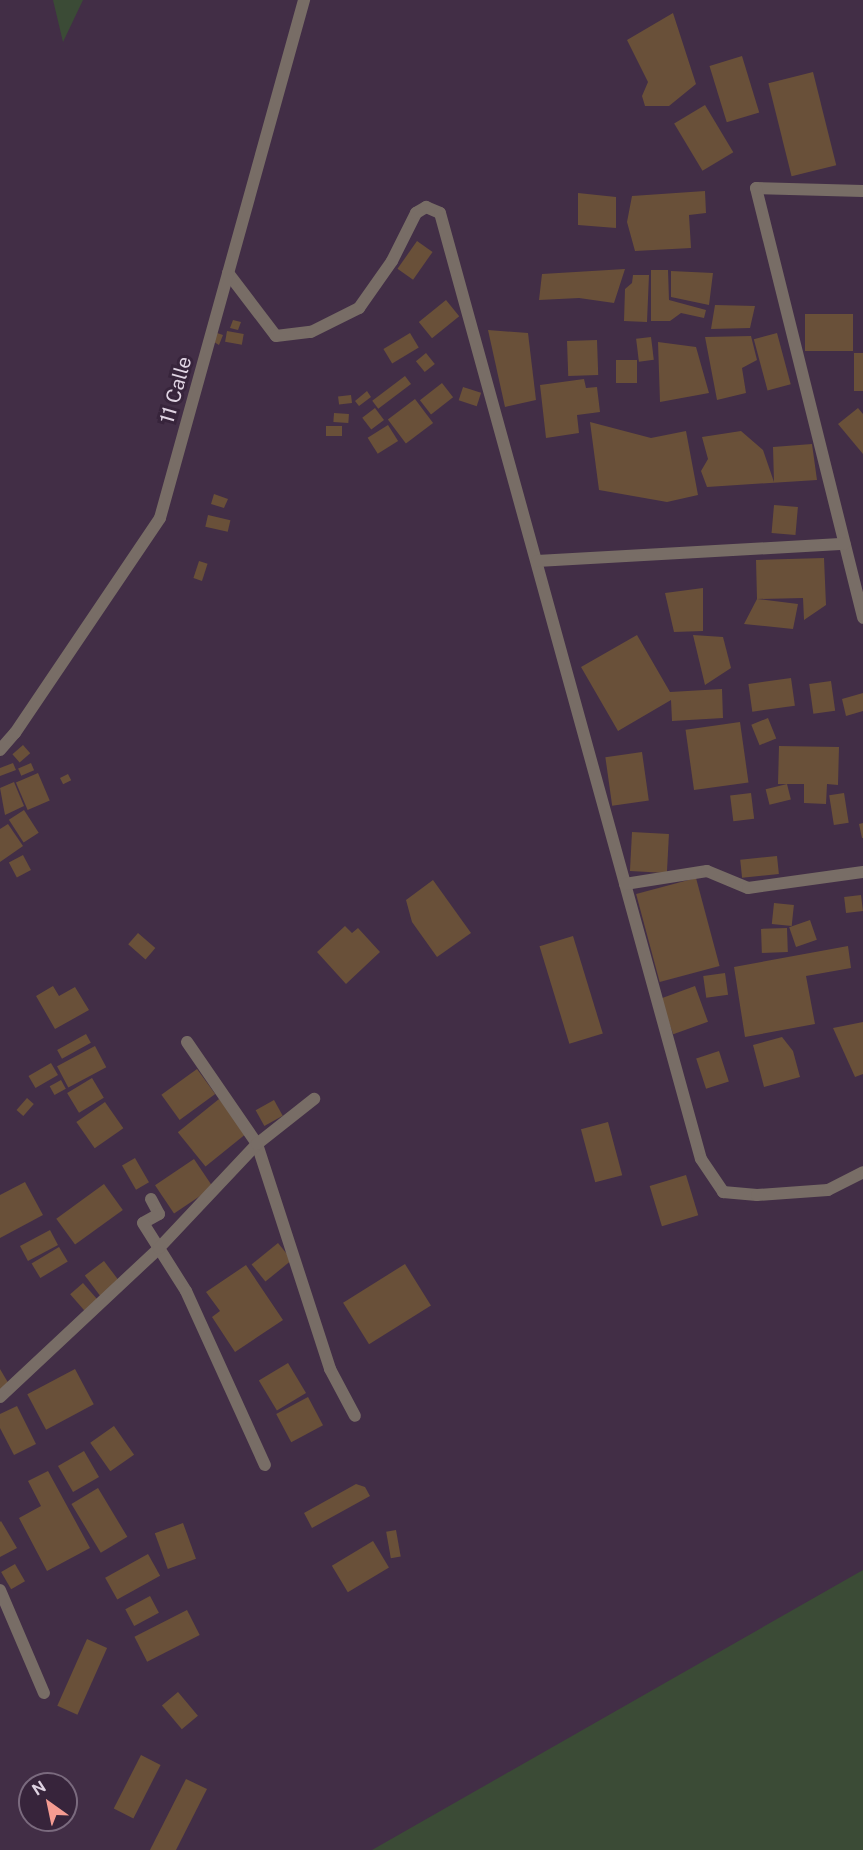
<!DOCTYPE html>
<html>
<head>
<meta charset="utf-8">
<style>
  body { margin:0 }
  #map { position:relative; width:863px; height:1850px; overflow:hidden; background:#422e46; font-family:"Public Sans",sans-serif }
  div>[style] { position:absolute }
  .green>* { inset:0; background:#3b4b36 }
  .building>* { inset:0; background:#695039; transform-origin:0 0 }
  .minor>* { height:12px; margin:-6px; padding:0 6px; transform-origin:6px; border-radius:6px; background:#786d66 }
  .tertiary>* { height:12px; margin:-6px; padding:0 6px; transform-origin:6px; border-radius:6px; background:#786d66 }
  span { translate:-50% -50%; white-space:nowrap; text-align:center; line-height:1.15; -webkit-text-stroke:6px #37243b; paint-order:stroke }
  .street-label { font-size:20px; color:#dfd3e2 }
  .north { position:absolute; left:18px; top:1772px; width:60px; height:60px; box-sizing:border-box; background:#37243b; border:2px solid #7a6a7e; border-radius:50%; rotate:327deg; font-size:16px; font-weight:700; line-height:24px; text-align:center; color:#dfd3e2 }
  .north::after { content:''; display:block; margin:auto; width:21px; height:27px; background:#f59c92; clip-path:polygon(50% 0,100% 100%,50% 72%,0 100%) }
</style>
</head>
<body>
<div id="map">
  <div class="green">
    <i style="clip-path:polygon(53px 0,83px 0,63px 42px)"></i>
    <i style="clip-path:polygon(863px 1570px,863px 1850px,372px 1850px)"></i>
  </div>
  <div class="building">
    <i style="clip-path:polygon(673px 13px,696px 84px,669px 106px,645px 106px,642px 96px,648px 82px,627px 40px)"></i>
    <i style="left:742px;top:56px;width:59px;height:34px;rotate:73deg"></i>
    <i style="left:813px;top:72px;width:96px;height:46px;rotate:76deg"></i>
    <i style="left:705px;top:105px;width:55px;height:36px;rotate:59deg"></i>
    <i style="clip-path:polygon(705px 191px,706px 213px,689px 215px,691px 248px,635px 251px,627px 222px,632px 196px)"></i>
    <i style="clip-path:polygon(578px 193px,616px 197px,616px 228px,578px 225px)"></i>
    <i style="left:417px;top:241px;width:19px;height:34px;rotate:35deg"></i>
    <i style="clip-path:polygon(625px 269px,614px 303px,579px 298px,539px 300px,542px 274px)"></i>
    <i style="clip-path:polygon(651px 270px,668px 270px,669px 300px,706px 310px,704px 318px,681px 313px,670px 321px,651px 321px)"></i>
    <i style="clip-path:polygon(671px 271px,713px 273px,709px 305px,671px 297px)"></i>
    <i style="clip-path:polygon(633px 275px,649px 275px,647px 322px,624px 321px,625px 289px,632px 283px)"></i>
    <i style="left:446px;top:300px;width:21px;height:35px;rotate:51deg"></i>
    <i style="clip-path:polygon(715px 305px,755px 306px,750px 328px,711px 329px)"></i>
    <i style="left:853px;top:314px;width:37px;height:48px;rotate:90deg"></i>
    <i style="clip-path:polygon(233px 320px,241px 322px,238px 330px,230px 328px)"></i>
    <i style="clip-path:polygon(488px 330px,528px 333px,536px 400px,505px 407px)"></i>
    <i style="left:227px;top:331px;width:17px;height:11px;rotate:10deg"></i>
    <i style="clip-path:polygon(217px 333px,223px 335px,219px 345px,214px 342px)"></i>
    <i style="left:410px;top:333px;width:17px;height:31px;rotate:59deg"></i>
    <i style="left:777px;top:333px;width:53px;height:24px;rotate:75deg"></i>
    <i style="clip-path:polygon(751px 336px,757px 360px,742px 368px,746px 393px,717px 400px,705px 337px)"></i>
    <i style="left:651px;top:337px;width:23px;height:15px;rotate:83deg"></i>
    <i style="left:597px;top:340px;width:35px;height:30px;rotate:88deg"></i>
    <i style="clip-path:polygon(658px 342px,696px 347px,709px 393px,660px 402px)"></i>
    <i style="left:426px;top:353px;width:14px;height:13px;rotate:51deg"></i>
    <i style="left:863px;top:353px;width:38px;height:9px;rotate:90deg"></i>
    <i style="left:616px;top:360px;width:21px;height:23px"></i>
    <i style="left:405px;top:376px;width:10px;height:41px;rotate:53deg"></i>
    <i style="clip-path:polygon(584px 379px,586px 388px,597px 387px,600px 412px,577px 415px,579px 433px,546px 438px,540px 385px)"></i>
    <i style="left:442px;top:383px;width:18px;height:28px;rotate:52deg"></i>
    <i style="left:463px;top:387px;width:19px;height:14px;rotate:18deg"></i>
    <i style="clip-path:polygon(367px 391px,371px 397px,359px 406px,355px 401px)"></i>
    <i style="left:351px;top:395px;width:8px;height:13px;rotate:83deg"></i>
    <i style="left:415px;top:399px;width:30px;height:34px;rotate:53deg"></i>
    <i style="left:375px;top:408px;width:15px;height:16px;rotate:53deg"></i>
    <i style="clip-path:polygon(858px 408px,863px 414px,863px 454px,838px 424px)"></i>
    <i style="left:334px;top:413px;width:15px;height:9px;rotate:4deg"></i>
    <i style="clip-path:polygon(590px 422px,651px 438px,686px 431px,698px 495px,667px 502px,599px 490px)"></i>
    <i style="left:388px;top:425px;width:19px;height:24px;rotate:58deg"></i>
    <i style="left:326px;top:426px;width:16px;height:10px"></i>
    <i style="clip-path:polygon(741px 431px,763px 450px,774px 482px,773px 447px,812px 444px,817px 480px,707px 487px,701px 471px,708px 459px,702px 437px)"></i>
    <i style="clip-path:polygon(214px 494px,228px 499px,224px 508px,211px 504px)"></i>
    <i style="left:774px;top:505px;width:24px;height:28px;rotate:5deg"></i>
    <i style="left:208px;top:515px;width:23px;height:12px;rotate:13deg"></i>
    <i style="clip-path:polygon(824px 558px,826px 605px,804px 620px,803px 598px,757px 599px,798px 604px,793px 629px,744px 624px,757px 599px,756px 560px)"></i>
    <i style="left:199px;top:561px;width:9px;height:18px;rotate:18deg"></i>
    <i style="clip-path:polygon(703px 588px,703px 631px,674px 632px,665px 593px)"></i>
    <i style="clip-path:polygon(637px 635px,670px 692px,722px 689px,723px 718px,672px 721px,671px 700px,618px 731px,581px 667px)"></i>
    <i style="clip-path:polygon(693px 635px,723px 637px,731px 668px,705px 685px)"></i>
    <i style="left:791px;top:678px;width:28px;height:43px;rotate:82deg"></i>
    <i style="left:831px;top:681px;width:30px;height:22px;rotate:82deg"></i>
    <i style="clip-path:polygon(863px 693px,863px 711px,846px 716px,842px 699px)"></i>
    <i style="left:768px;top:718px;width:22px;height:18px;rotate:68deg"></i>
    <i style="left:740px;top:722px;width:61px;height:55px;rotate:82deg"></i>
    <i style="left:23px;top:745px;width:11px;height:14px;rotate:49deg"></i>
    <i style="clip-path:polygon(779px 746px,839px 747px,838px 785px,827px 784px,826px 804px,804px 803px,804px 784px,778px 784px)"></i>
    <i style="left:642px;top:752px;width:49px;height:37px;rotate:82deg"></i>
    <i style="clip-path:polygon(13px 763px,16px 770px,0 776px,0 768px)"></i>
    <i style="left:31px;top:763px;width:8px;height:14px;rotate:67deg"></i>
    <i style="left:38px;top:773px;width:30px;height:24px;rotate:67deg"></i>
    <i style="left:68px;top:774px;width:7px;height:9px;rotate:63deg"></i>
    <i style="clip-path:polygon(14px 782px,24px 806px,5px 815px,0 788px)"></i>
    <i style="left:787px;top:784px;width:16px;height:22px;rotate:76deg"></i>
    <i style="left:751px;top:793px;width:26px;height:21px;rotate:83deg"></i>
    <i style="left:844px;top:793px;width:30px;height:15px;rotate:81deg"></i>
    <i style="left:24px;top:810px;width:27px;height:18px;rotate:57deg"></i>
    <i style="clip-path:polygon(863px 823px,863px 838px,862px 838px,859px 824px)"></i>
    <i style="clip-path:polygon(8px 824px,23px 846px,0 862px,0 829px)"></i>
    <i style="left:632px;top:832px;width:37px;height:39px;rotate:3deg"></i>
    <i style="left:23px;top:855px;width:17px;height:16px;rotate:62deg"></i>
    <i style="left:777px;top:856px;width:18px;height:37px;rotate:84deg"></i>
    <i style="left:696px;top:878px;width:91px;height:62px;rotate:75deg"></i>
    <i style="clip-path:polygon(433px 880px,471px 933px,437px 957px,412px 922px,406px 900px)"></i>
    <i style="left:861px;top:895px;width:16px;height:17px;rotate:83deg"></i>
    <i style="left:774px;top:903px;width:20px;height:21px;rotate:6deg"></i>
    <i style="left:810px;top:920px;width:21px;height:22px;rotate:71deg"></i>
    <i style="clip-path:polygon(345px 926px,352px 933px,358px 928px,380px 952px,346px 984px,317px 952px)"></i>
    <i style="left:787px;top:928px;width:24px;height:26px;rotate:88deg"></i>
    <i style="left:138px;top:933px;width:23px;height:15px;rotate:41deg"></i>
    <i style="left:573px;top:936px;width:102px;height:35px;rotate:73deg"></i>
    <i style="clip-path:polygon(848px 946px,851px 968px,806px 976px,815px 1024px,745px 1037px,734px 967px)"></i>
    <i style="left:725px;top:973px;width:22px;height:22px;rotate:82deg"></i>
    <i style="clip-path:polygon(53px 986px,59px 996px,75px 987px,89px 1010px,55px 1029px,36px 996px)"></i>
    <i style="left:695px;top:986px;width:38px;height:37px;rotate:70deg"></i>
    <i style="clip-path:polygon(863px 1022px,863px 1074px,855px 1077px,833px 1028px)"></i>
    <i style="left:86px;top:1034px;width:10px;height:33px;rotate:61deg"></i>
    <i style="clip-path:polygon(782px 1037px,793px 1051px,800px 1077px,764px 1087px,753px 1045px)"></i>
    <i style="left:95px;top:1046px;width:24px;height:43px;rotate:62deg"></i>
    <i style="left:719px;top:1051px;width:32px;height:24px;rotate:72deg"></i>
    <i style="left:51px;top:1063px;width:14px;height:26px;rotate:60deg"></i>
    <i style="left:197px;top:1069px;width:31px;height:44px;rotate:54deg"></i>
    <i style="left:92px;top:1078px;width:23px;height:29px;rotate:59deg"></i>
    <i style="left:61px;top:1080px;width:10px;height:13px;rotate:61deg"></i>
    <i style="left:27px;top:1098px;width:9px;height:16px;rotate:41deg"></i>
    <i style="left:219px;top:1099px;width:44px;height:53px;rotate:51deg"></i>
    <i style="left:274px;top:1100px;width:18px;height:21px;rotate:61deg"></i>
    <i style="left:105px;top:1102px;width:32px;height:35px;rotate:55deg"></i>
    <i style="left:608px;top:1122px;width:55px;height:28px;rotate:75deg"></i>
    <i style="left:135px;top:1158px;width:28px;height:15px;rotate:60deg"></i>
    <i style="left:194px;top:1159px;width:34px;height:47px;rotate:56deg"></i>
    <i style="left:686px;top:1175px;width:42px;height:38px;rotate:73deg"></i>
    <i style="clip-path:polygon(25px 1182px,43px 1215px,0 1238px,0 1195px)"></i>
    <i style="left:104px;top:1184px;width:32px;height:59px;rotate:54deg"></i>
    <i style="left:50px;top:1230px;width:17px;height:34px;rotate:62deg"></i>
    <i style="left:278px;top:1243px;width:22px;height:34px;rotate:51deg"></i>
    <i style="left:59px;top:1247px;width:17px;height:32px;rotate:59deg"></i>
    <i style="left:104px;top:1261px;width:26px;height:24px;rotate:53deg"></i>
    <i style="left:405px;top:1264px;width:49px;height:73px;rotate:58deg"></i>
    <i style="clip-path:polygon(246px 1265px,283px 1320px,235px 1352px,212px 1317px,220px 1311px,206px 1292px)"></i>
    <i style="left:83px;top:1283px;width:23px;height:17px;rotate:49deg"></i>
    <i style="left:288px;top:1363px;width:35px;height:34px;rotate:59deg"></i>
    <i style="clip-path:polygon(0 1369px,10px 1386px,0 1392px)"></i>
    <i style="left:75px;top:1369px;width:40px;height:54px;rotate:62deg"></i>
    <i style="left:308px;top:1397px;width:32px;height:36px;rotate:62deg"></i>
    <i style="clip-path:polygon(17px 1406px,36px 1444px,14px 1455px,0 1428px,0 1414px)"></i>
    <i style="left:114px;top:1426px;width:35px;height:29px;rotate:55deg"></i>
    <i style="left:84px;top:1451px;width:30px;height:30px;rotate:60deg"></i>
    <i style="clip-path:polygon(48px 1471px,90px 1548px,47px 1571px,19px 1518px,41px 1506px,28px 1481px)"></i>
    <i style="clip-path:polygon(356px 1484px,365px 1487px,370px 1496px,312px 1528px,304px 1513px)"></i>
    <i style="left:98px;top:1488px;width:57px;height:31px;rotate:59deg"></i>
    <i style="clip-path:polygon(1px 1521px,17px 1548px,0 1557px,0 1522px)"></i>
    <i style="left:183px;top:1523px;width:38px;height:30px;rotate:70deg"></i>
    <i style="left:396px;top:1530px;width:27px;height:10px;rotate:80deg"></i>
    <i style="left:373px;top:1541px;width:31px;height:48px;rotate:59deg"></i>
    <i style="left:148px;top:1554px;width:25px;height:49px;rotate:61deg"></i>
    <i style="left:15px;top:1564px;width:20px;height:16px;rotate:60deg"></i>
    <i style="left:150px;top:1596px;width:19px;height:28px;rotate:62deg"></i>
    <i style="left:187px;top:1610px;width:28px;height:59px;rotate:63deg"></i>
    <i style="left:87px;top:1639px;width:22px;height:73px;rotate:24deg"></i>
    <i style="left:178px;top:1692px;width:31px;height:21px;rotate:50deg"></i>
    <i style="left:141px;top:1755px;width:22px;height:60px;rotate:27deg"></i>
    <i style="clip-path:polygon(186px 1779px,207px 1789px,176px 1850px,150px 1850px)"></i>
  </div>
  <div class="minor">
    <i style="left:863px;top:191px;width:107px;rotate:-178.4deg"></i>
    <i style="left:756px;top:188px;width:443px;rotate:76deg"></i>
    <i style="left:228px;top:273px;width:79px;rotate:52.7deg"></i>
    <i style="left:276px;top:336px;width:35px;rotate:-7deg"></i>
    <i style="left:311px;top:332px;width:54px;rotate:-26.6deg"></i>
    <i style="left:359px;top:308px;width:57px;rotate:-54.9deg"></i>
    <i style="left:392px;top:261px;width:54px;rotate:-63.4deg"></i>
    <i style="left:416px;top:213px;width:12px;rotate:-31deg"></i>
    <i style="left:426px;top:207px;width:15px;rotate:23deg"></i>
    <i style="left:440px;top:213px;width:981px;rotate:74.58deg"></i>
    <i style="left:701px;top:1159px;width:40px;rotate:56deg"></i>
    <i style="left:723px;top:1192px;width:34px;rotate:5deg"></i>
    <i style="left:757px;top:1195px;width:71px;rotate:-4deg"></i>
    <i style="left:828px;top:1190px;width:39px;rotate:-27deg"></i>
    <i style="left:537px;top:561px;width:308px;rotate:-3.2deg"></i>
    <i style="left:625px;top:884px;width:83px;rotate:-9deg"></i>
    <i style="left:707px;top:871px;width:44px;rotate:22.5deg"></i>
    <i style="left:748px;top:888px;width:116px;rotate:-7.9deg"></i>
    <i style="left:187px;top:1042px;width:124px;rotate:55.5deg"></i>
    <i style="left:257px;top:1144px;width:237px;rotate:72deg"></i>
    <i style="left:330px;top:1369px;width:53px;rotate:62deg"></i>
    <i style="left:151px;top:1199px;width:17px;rotate:62deg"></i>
    <i style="left:159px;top:1214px;width:18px;rotate:151deg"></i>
    <i style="left:143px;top:1223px;width:80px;rotate:57.7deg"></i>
    <i style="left:186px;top:1291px;width:191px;rotate:65.6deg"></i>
    <i style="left:0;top:1397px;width:218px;rotate:-43.1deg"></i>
    <i style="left:159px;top:1248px;width:143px;rotate:-46.7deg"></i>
    <i style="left:257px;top:1144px;width:73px;rotate:-38.3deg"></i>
    <i style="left:0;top:1590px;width:112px;rotate:66.9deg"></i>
  </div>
  <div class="tertiary">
    <i style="left:0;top:750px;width:23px;rotate:-49deg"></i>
    <i style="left:15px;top:733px;width:259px;rotate:-56deg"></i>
    <i style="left:160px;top:518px;width:538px;rotate:-74.46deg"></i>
  </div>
  <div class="street-label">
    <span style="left:176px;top:390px;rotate:-74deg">11 Calle</span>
  </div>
  <div class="north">N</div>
</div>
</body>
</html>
